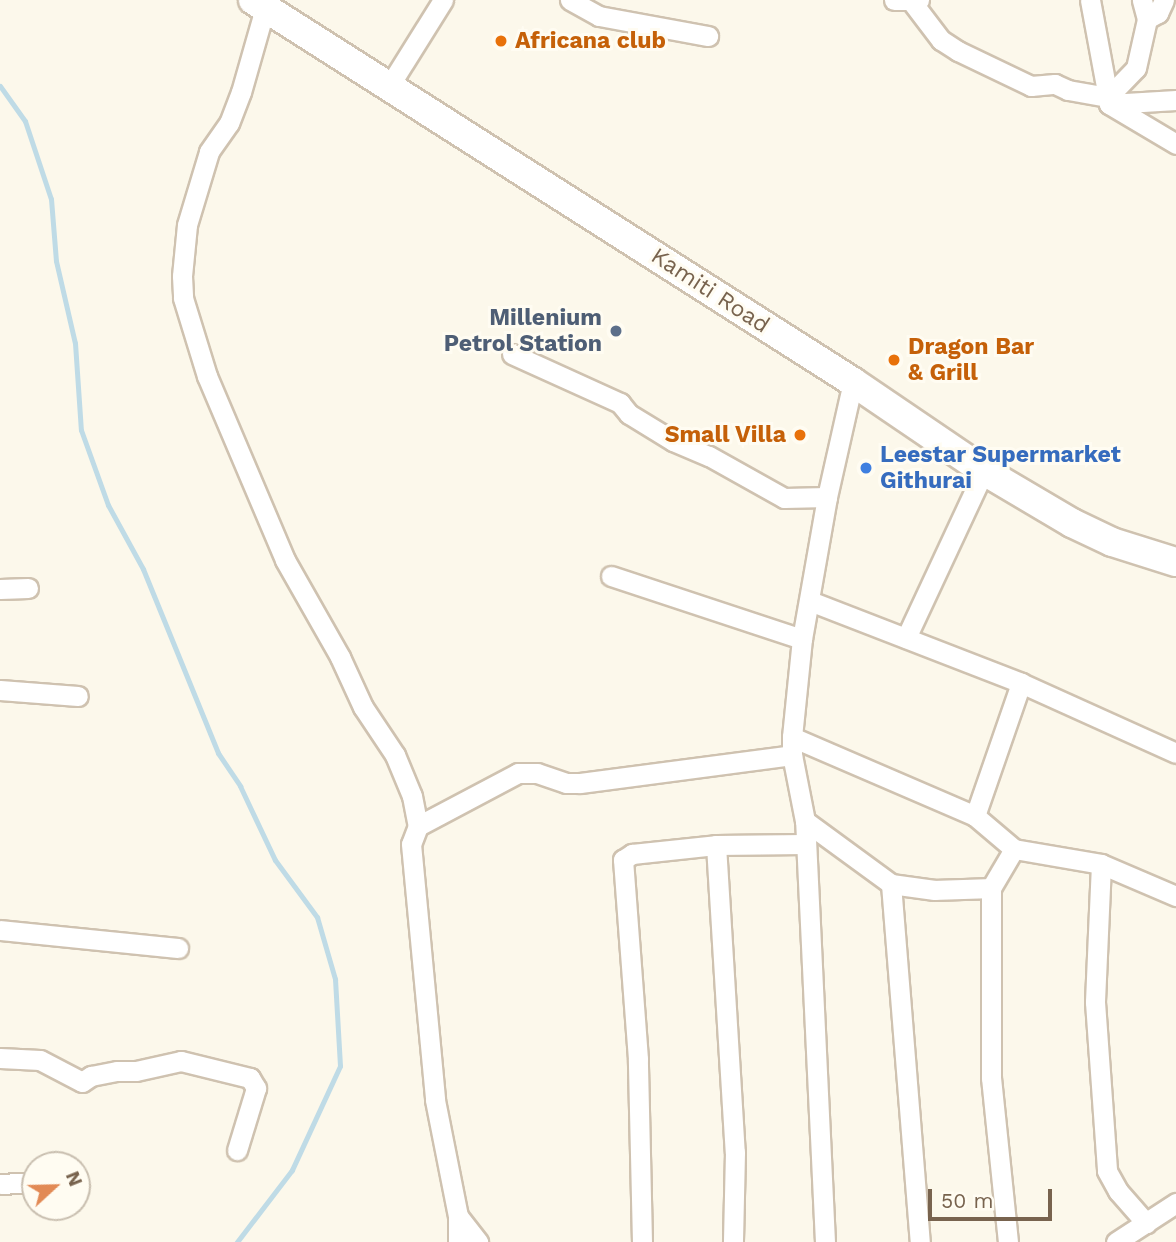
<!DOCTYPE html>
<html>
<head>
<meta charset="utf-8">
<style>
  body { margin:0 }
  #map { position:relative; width:1176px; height:1242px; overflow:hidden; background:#fcf8eb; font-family:"Work Sans",sans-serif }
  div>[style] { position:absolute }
  .stream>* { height:5px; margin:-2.5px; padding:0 2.5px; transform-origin:2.5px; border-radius:2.5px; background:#bfdbe6 }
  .roads { filter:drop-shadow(2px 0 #cfc2b0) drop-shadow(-2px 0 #cfc2b0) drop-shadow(0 2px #cfc2b0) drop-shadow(0 -2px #cfc2b0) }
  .street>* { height:19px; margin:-9.5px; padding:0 9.5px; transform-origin:9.5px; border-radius:9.5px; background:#fff }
  .secondary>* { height:28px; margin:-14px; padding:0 14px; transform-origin:14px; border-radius:14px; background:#fff }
  .dots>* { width:19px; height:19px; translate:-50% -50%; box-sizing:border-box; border:4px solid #fffcf2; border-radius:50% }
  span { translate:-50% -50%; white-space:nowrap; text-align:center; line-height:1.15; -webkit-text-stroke:6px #fffcf2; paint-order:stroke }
  .food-label { font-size:23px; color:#c56008; font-weight:700 }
  .left { translate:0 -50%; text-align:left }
  .right { translate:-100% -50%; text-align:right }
  .street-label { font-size:23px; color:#78634e }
  .service-label { font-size:23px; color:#4e5e75; font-weight:700 }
  .shop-label { font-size:23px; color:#366cbe; font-weight:700 }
  .north { position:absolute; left:21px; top:1151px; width:70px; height:70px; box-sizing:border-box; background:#fffcf2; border:2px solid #c9bfb0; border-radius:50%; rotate:68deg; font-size:19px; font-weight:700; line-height:28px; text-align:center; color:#78634e }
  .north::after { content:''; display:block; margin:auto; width:24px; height:32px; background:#e28a55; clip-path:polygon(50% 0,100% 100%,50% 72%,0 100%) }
  .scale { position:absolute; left:928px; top:1189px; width:124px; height:32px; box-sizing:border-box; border:4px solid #78634e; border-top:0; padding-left:9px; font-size:21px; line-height:24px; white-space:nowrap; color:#78634e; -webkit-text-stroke:5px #fffcf2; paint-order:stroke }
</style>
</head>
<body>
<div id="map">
  <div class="stream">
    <i style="left:0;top:86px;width:43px;rotate:54.5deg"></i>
    <i style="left:25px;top:121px;width:82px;rotate:71.6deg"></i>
    <i style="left:51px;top:199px;width:62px;rotate:85.4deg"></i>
    <i style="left:56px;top:261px;width:84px;rotate:77deg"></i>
    <i style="left:75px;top:343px;width:87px;rotate:86.1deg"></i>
    <i style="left:81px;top:430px;width:80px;rotate:70.2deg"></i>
    <i style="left:108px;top:505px;width:73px;rotate:61.3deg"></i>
    <i style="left:143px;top:569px;width:199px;rotate:67.8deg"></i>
    <i style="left:218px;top:753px;width:40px;rotate:56deg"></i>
    <i style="left:240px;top:786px;width:82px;rotate:64.7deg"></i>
    <i style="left:275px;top:860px;width:71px;rotate:53.6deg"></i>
    <i style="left:317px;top:917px;width:65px;rotate:73.8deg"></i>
    <i style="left:335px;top:979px;width:87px;rotate:86.7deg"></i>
    <i style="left:340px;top:1066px;width:115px;rotate:114.8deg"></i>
    <i style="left:292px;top:1170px;width:91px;rotate:127.4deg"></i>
  </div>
  <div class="roads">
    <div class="street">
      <i style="left:570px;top:0;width:33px;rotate:29deg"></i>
      <i style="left:599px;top:16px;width:111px;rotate:10.4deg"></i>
      <i style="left:894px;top:0;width:25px"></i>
      <i style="left:1090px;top:0;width:99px;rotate:79.5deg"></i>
      <i style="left:912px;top:2px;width:48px;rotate:52.7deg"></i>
      <i style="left:941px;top:40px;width:20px;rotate:33deg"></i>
      <i style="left:958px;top:51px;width:81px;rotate:25.6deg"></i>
      <i style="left:1031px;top:86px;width:24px;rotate:-5deg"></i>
      <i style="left:1055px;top:84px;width:14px;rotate:25deg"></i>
      <i style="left:1068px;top:90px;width:41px;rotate:9.9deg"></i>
      <i style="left:1108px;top:97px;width:7px;rotate:82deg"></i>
      <i style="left:1109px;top:104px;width:67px;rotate:-3.4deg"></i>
      <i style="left:265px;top:8px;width:87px;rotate:105.9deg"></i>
      <i style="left:241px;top:92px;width:33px;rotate:111deg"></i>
      <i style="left:229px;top:123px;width:35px;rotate:125deg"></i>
      <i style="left:209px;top:152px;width:76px;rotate:106.8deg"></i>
      <i style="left:187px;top:225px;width:51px;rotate:95.6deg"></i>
      <i style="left:182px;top:276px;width:22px;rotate:87deg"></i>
      <i style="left:183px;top:298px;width:82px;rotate:72.9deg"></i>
      <i style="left:207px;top:376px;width:200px;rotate:67deg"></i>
      <i style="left:285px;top:560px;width:112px;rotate:60.4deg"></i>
      <i style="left:340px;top:657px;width:55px;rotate:65.3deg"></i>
      <i style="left:363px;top:707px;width:58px;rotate:56.3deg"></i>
      <i style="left:395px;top:755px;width:44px;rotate:67.5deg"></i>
      <i style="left:412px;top:796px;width:31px;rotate:79deg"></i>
      <i style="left:418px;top:826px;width:19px;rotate:111deg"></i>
      <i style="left:411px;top:844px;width:257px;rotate:84.6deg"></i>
      <i style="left:435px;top:1100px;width:118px;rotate:78.8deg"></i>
      <i style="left:458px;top:1216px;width:26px;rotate:90deg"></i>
      <i style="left:1147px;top:19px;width:13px;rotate:-29deg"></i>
      <i style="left:1158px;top:13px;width:14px;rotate:-65deg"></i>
      <i style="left:388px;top:88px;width:104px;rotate:-58deg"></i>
      <i style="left:1108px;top:97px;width:40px;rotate:-46deg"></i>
      <i style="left:1136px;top:68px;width:50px;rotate:-77.3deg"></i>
      <i style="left:1147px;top:19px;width:20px;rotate:-105deg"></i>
      <i style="left:1109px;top:104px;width:78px;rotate:30.8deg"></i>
      <i style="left:512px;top:354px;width:119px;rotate:24.4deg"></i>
      <i style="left:620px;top:403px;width:14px;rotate:51deg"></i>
      <i style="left:629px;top:414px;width:52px;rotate:31.5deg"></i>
      <i style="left:673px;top:441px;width:39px;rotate:23deg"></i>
      <i style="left:709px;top:456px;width:86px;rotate:29.2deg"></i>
      <i style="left:784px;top:498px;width:43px;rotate:-1.3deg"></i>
      <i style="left:611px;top:576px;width:201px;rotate:18.3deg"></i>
      <i style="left:0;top:589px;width:28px;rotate:-2deg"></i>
      <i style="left:810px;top:601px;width:226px;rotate:21.2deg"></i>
      <i style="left:1021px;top:683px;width:170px;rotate:24.3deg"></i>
      <i style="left:906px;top:638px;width:184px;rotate:-65deg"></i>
      <i style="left:0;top:690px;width:78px;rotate:4.4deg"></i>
      <i style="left:792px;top:737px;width:199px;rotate:23.3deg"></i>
      <i style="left:975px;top:816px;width:51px;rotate:40.2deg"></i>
      <i style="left:1014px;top:849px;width:88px;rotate:9.8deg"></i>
      <i style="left:1101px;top:864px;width:82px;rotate:23.1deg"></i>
      <i style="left:975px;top:816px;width:141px;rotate:-70.9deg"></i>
      <i style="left:805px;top:821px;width:107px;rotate:36.2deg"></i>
      <i style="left:891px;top:884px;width:359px;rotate:85.4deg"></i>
      <i style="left:418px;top:826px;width:113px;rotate:-27.9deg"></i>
      <i style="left:518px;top:773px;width:19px"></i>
      <i style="left:537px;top:773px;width:31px;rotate:19deg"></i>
      <i style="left:566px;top:783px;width:14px"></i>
      <i style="left:580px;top:783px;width:214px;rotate:-7.5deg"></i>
      <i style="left:716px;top:845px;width:308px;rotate:86.5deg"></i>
      <i style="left:735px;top:1152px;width:90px;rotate:91.3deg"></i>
      <i style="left:1101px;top:864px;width:138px;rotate:92.5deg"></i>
      <i style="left:1095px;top:1002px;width:169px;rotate:85.9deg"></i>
      <i style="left:1107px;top:1171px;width:23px;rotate:61deg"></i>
      <i style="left:1118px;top:1191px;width:43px;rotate:48.8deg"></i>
      <i style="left:891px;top:884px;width:44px;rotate:7.8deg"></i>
      <i style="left:935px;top:890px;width:56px;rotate:-2deg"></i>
      <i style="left:0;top:930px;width:179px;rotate:5.8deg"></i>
      <i style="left:0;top:1058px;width:40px;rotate:2.9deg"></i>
      <i style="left:40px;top:1060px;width:47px;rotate:27.6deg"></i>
      <i style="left:82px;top:1082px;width:11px;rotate:-34deg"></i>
      <i style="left:91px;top:1076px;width:26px;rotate:-11deg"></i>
      <i style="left:117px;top:1071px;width:19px"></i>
      <i style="left:136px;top:1071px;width:46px;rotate:-12.5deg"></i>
      <i style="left:181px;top:1061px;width:71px;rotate:13.8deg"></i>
      <i style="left:250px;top:1078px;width:12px;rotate:59deg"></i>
      <i style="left:256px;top:1088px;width:65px;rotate:107deg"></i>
      <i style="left:0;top:1184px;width:35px;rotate:-3deg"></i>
      <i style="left:458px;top:1216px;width:33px;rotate:52deg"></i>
      <i style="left:642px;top:1242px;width:183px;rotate:-91.3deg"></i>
      <i style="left:638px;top:1059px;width:200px;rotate:-94.3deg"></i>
      <i style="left:623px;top:860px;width:11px;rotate:-34deg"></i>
      <i style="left:632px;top:854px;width:84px;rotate:-6.1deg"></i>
      <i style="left:716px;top:845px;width:89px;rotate:-0.6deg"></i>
      <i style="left:825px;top:1242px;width:421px;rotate:-92.7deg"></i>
      <i style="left:805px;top:821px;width:67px;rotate:-101.1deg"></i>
      <i style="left:792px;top:755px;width:18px;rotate:-90deg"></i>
      <i style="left:792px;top:737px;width:99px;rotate:-84.2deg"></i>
      <i style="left:802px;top:639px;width:144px;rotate:-80deg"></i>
      <i style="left:827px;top:497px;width:118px;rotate:-77.3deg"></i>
      <i style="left:1008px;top:1242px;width:165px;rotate:-95.9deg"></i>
      <i style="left:991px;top:1078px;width:190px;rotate:-90deg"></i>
      <i style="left:991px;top:888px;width:45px;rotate:-59.5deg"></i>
      <i style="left:1116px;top:1242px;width:72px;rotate:-33deg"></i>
    </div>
    <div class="secondary">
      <i style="left:253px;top:0;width:711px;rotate:32.48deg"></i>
      <i style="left:853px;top:382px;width:158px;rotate:34.2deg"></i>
      <i style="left:984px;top:471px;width:102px;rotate:30.6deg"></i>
      <i style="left:1072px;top:523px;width:44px;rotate:25.4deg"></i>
      <i style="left:1112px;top:542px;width:67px;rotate:17.4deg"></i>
    </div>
  </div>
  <div class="dots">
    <i style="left:501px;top:41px;background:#e8710a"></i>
    <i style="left:616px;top:331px;background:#5c6f8a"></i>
    <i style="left:894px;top:360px;background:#e8710a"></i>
    <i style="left:800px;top:435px;background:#e8710a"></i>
    <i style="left:866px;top:468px;background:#3f7fe0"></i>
  </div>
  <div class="food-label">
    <span class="left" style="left:515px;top:41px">Africana club</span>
    <span class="left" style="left:908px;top:360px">Dragon Bar<br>&amp; Grill</span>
    <span class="right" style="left:786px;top:435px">Small Villa</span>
  </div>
  <div class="street-label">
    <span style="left:710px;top:291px;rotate:33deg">Kamiti Road</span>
  </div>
  <div class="service-label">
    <span class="right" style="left:602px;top:331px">Millenium<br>Petrol Station</span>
  </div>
  <div class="shop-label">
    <span class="left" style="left:880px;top:468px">Leestar Supermarket<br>Githurai</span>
  </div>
  <div class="north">N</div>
  <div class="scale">50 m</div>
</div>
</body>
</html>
